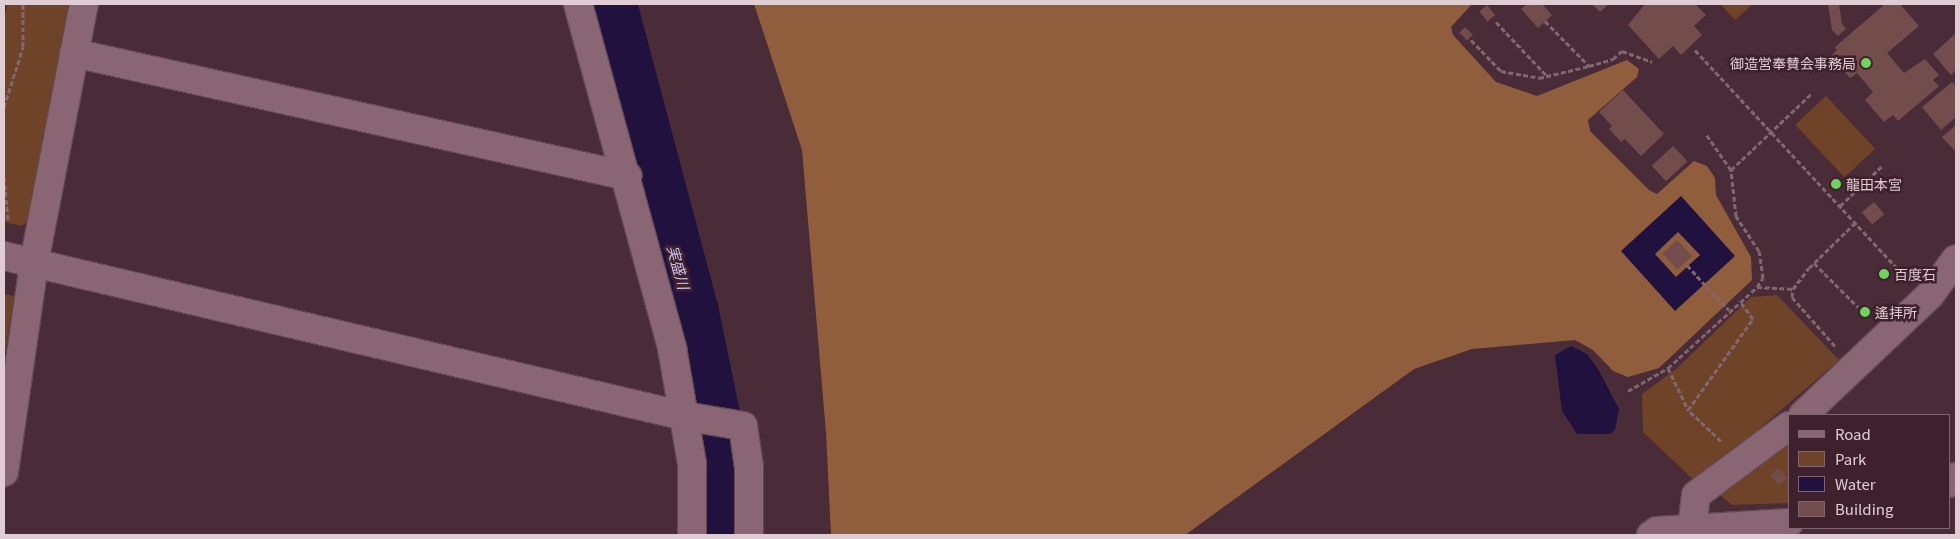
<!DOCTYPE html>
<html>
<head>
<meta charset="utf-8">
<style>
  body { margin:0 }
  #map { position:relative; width:1960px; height:539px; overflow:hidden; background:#4a2b38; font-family:Georgia,"Noto Sans JP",serif }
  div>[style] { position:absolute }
  .green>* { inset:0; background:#6e4327; transform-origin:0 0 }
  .forest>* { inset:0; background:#915e3d }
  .water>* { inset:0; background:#21113e }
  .river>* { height:55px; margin:-27.5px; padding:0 27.5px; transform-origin:27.5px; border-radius:27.5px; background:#21113e }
  .building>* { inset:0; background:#724d4b; transform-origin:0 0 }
  .path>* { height:3px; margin-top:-1.5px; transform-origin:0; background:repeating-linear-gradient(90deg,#826772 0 5px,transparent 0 7.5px) }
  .roads { filter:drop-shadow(1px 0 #644a55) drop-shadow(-1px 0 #644a55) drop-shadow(0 1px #644a55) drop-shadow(0 -1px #644a55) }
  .street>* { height:28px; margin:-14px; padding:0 14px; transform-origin:14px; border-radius:14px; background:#8a6674 }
  .dots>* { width:14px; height:14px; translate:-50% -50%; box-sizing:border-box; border:2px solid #3f212e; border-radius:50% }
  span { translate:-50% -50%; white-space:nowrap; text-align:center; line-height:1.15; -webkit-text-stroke:5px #3f212e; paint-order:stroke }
  .poi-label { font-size:14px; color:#e0ccd3 }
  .right { translate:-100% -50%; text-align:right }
  .left { translate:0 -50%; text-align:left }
  .water-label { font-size:15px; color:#cdc3f3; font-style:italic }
  .frame { position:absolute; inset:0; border:5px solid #e0ccd3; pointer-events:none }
  .legend { position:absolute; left:1788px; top:414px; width:162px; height:115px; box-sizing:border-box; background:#3f212e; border:1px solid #7f6570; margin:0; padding:6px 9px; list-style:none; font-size:15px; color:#e0ccd3 }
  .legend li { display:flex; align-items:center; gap:10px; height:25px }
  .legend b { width:25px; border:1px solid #7f6570 }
</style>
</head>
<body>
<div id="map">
  <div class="green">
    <i style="clip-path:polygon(7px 4px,68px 4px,32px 216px,22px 226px,4px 222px,4px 21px)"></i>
    <i style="clip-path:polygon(1720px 4px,1753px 4px,1735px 20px)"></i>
    <i style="left:1826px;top:96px;width:72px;height:42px;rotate:47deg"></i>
    <i style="clip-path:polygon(4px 294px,14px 296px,4px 359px)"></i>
    <i style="clip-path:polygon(1777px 295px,1839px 360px,1697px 483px,1643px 432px,1642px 394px,1676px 369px,1751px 297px)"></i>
    <i style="clip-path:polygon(1789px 443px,1789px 503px,1732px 505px,1716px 492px,1754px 471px)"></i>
  </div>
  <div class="forest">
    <i style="clip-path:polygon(754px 4px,1472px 4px,1451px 27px,1453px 35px,1496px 82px,1537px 96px,1627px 60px,1639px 69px,1637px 77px,1588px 120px,1590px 131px,1649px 190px,1657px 194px,1694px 161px,1707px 166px,1715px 178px,1716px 195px,1751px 257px,1752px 280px,1659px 368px,1628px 377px,1613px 371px,1593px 350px,1575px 340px,1472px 349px,1414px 369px,1185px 535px,831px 535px,826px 433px,802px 150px)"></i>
  </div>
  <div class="water">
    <i style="clip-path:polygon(evenodd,1681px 196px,1735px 256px,1675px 311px,1621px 251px,1681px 196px,1678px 232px,1700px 255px,1676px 277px,1655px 254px,1678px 232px)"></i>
    <i style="clip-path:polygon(1571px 346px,1587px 354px,1598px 369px,1619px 409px,1615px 430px,1610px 434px,1577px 434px,1562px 411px,1555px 355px)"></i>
  </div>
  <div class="river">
    <i style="left:609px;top:4px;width:319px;rotate:75.1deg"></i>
    <i style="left:691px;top:312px;width:139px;rotate:78.4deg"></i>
    <i style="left:719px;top:448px;width:87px;rotate:92.6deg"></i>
  </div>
  <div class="building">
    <i style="clip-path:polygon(1527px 4px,1542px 4px,1552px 15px,1538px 28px,1521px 9px)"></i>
    <i style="clip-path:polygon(1592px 4px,1609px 4px,1600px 12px)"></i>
    <i style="clip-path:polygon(1645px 4px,1695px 4px,1706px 15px,1694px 26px,1702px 35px,1681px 55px,1673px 46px,1659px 59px,1628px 25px)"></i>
    <i style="clip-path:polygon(1828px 4px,1839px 4px,1842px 24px,1846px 29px,1838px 36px,1832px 30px)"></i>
    <i style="clip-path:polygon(1885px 4px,1900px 4px,1919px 26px,1887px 53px,1904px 73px,1925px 59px,1939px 75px,1933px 80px,1939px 86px,1898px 121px,1893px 115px,1884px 122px,1865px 100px,1873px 92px,1857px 73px,1850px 78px,1831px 56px,1837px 50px,1835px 47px)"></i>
    <i style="left:1487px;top:5px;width:13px;height:10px;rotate:51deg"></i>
    <i style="left:1465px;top:27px;width:11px;height:8px;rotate:45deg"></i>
    <i style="clip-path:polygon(1955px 34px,1956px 70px,1951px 75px,1933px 54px)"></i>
    <i style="clip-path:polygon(1952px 82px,1956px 86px,1956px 117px,1941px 130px,1922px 107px)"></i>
    <i style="clip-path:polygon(1623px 90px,1664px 134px,1641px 156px,1625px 139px,1621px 142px,1609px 129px,1612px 126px,1599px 112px)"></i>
    <i style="clip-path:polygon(1956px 125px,1956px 148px,1954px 150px,1942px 137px)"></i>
    <i style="left:1673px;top:146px;width:21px;height:29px;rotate:47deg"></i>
    <i style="left:1874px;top:202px;width:16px;height:16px;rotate:50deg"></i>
    <i style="left:1677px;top:240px;width:22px;height:20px;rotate:47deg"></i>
    <i style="left:1778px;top:468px;width:13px;height:11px;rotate:45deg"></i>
  </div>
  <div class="path">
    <i style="left:1545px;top:21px;width:63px;rotate:45.6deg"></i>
    <i style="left:1589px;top:66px;width:25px;rotate:-16deg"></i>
    <i style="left:1613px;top:59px;width:12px;rotate:-42deg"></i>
    <i style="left:1622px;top:51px;width:32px;rotate:20deg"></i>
    <i style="left:1496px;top:22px;width:74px;rotate:46.6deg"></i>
    <i style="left:1471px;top:40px;width:43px;rotate:45.9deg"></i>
    <i style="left:1501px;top:71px;width:39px;rotate:10deg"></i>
    <i style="left:1539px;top:78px;width:51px;rotate:-13.5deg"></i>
    <i style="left:1695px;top:50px;width:309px;rotate:47.2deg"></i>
    <i style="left:4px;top:107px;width:63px;rotate:-72.4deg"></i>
    <i style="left:23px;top:47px;width:43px;rotate:-90deg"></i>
    <i style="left:1731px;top:170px;width:110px;rotate:-43.5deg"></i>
    <i style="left:4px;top:177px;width:43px;rotate:84.7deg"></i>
    <i style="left:1840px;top:206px;width:57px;rotate:-43.6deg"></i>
    <i style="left:1814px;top:263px;width:62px;rotate:45deg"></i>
    <i style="left:1687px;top:265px;width:27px;rotate:48deg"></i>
    <i style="left:1706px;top:286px;width:33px;rotate:46deg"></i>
    <i style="left:1757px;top:287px;width:36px;rotate:3deg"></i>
    <i style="left:1835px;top:346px;width:65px;rotate:-131.3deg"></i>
    <i style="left:1792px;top:297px;width:8px;rotate:-83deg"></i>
    <i style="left:1793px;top:289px;width:26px;rotate:-53deg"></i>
    <i style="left:1809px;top:268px;width:64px;rotate:-44.4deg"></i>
    <i style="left:1668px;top:368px;width:47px;rotate:64.5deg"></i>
    <i style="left:1628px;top:391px;width:46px;rotate:-29.9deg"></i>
    <i style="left:1668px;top:368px;width:120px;rotate:-42.3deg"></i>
    <i style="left:1757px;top:287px;width:11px;rotate:-56deg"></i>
    <i style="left:1763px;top:278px;width:27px;rotate:-98deg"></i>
    <i style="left:1759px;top:251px;width:42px;rotate:-123.3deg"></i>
    <i style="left:1736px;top:216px;width:46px;rotate:-96.2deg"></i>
    <i style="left:1731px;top:170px;width:44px;rotate:-124.8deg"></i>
    <i style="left:1721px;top:441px;width:45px;rotate:-136.8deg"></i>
    <i style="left:1688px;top:410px;width:112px;rotate:-54.5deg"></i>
    <i style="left:1753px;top:319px;width:22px;rotate:-126deg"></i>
  </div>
  <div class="roads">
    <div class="street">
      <i style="left:578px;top:4px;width:357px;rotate:74.7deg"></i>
      <i style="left:672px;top:348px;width:118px;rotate:80.2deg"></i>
      <i style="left:692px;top:464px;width:71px;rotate:90deg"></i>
      <i style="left:74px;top:53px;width:567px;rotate:12.54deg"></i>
      <i style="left:4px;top:256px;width:699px;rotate:13.24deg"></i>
      <i style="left:684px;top:416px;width:60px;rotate:9.6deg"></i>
      <i style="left:743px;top:426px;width:41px;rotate:81.7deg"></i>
      <i style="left:749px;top:467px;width:68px;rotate:90deg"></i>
      <i style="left:1803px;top:415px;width:175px;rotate:-43.4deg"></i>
      <i style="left:1930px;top:295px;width:44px;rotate:-54.2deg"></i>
      <i style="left:4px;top:472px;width:211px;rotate:-81.8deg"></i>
      <i style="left:34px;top:263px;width:264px;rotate:-79.1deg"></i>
      <i style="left:1949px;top:483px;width:9px;rotate:-41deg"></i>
      <i style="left:1692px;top:528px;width:33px;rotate:-83deg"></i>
      <i style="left:1696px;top:495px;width:116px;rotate:-36.6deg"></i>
      <i style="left:1651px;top:535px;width:7px;rotate:-34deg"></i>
      <i style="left:1657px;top:531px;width:132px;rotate:-3.5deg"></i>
    </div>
  </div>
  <div class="dots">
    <i style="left:1866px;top:63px;background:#6fd35f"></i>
    <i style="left:1836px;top:184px;background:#6fd35f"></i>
    <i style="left:1884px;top:274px;background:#6fd35f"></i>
    <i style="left:1865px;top:312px;background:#6fd35f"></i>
  </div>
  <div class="poi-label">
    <span class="right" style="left:1856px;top:63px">御造営奉賛会事務局</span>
    <span class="left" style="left:1846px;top:184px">龍田本宮</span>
    <span class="left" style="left:1894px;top:274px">百度石</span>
    <span class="left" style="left:1875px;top:312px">遙拝所</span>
  </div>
  <div class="water-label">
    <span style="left:679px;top:267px;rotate:75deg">実盛川</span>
  </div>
  <div class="frame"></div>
  <ul class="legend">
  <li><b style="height:6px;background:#8a6674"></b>Road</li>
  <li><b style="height:14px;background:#6e4327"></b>Park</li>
  <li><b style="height:14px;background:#21113e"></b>Water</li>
  <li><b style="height:14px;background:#724d4b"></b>Building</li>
  </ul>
</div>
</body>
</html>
